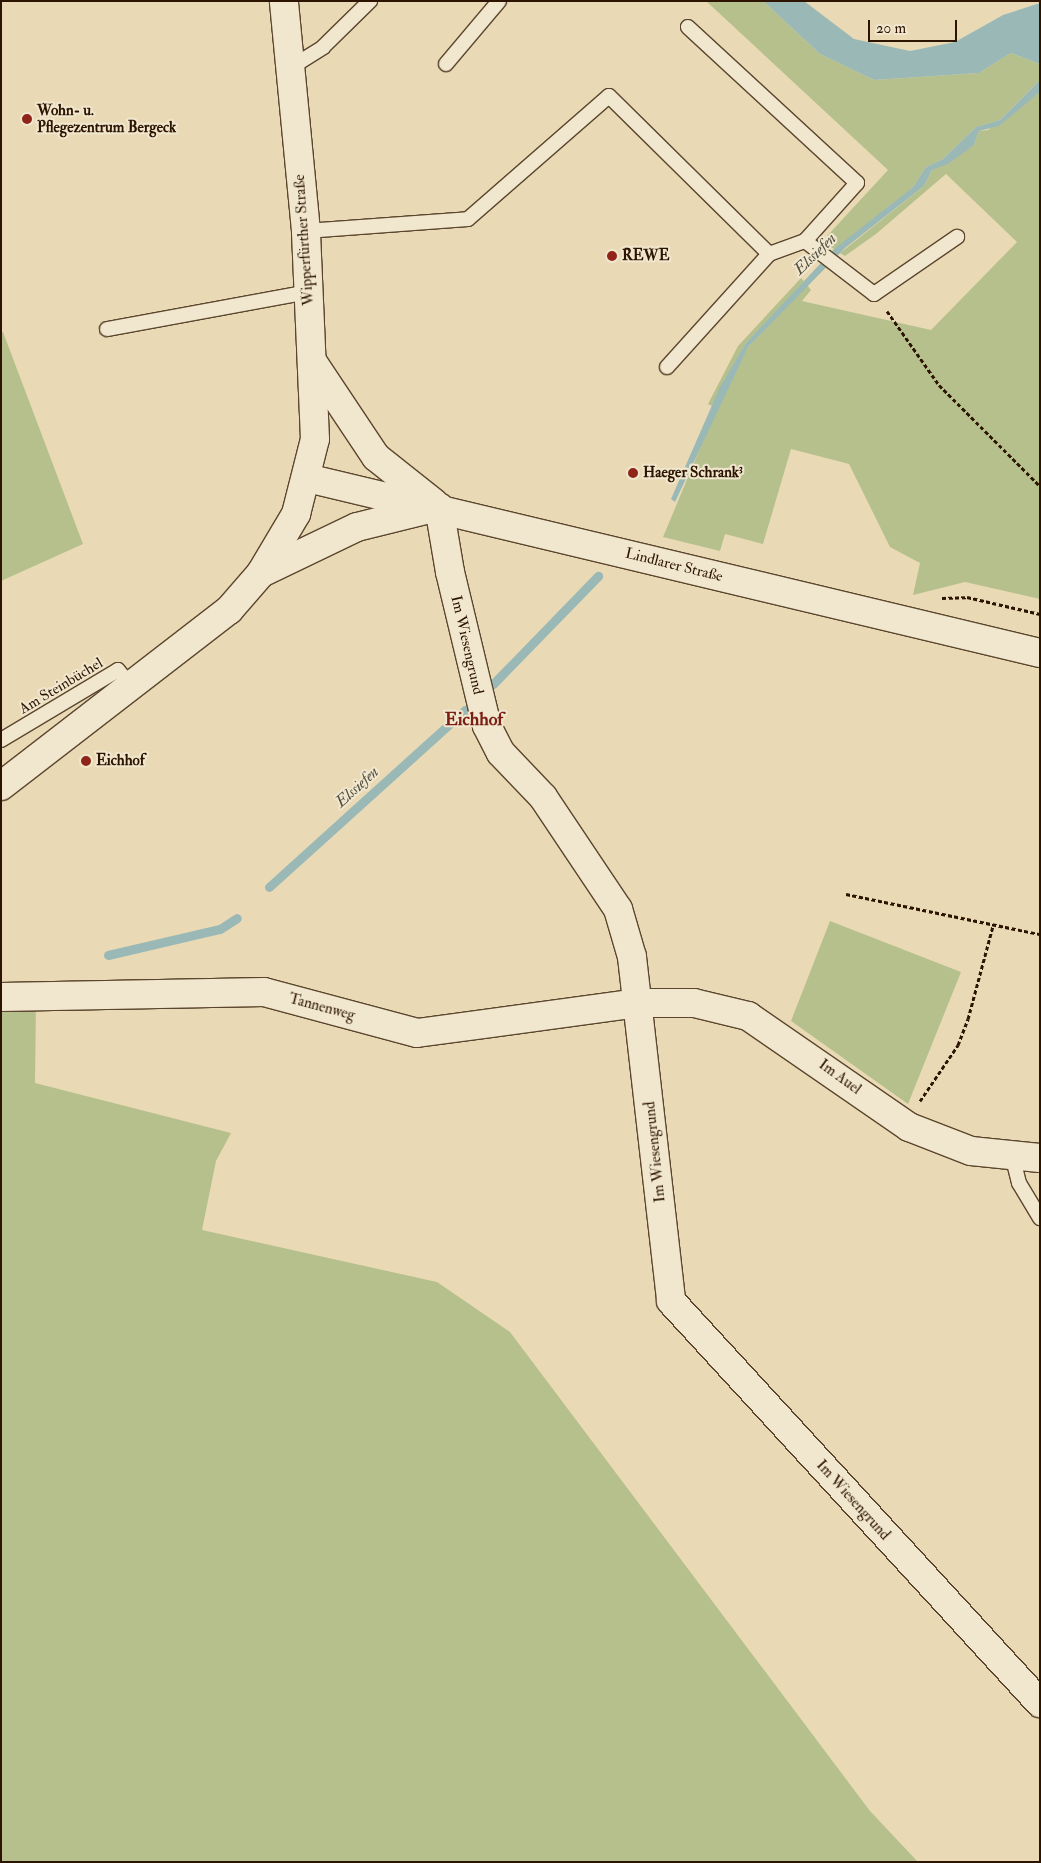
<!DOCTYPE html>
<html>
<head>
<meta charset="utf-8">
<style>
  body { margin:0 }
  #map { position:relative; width:1041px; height:1863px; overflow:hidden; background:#e9dab5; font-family:"IM FELL Double Pica",serif }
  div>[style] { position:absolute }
  .green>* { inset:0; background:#b6c08d }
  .water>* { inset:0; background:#9ab9b6 }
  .stream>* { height:9px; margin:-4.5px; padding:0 4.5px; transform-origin:4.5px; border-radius:4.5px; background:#9ab9b6 }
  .path>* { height:3px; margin-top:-1.5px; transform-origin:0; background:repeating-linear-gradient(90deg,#2c1400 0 4px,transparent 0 6.5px) }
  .roads { filter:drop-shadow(1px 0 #5b462d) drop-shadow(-1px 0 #5b462d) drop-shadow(0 1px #5b462d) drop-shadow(0 -1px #5b462d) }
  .service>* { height:14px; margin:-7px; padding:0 7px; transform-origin:7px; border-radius:7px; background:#f1e7cf }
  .minor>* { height:28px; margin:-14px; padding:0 14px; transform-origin:14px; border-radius:14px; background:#f1e7cf }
  .secondary>* { height:28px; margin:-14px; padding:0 14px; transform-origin:14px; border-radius:14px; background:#f1e7cf }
  .dots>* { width:14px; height:14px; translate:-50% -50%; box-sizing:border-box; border:2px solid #f1e7cf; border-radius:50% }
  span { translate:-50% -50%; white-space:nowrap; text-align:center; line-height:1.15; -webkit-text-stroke:4px #f1e7cf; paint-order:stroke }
  .poi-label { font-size:15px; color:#2c1400; font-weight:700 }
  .left { translate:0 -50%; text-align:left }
  .street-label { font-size:15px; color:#2c1400 }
  .water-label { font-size:16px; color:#524e40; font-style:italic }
  .quarter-label { font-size:18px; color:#7a1f14; font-weight:700 }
  .frame { position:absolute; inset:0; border:2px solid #2c1400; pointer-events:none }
  .scale { position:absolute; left:868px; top:20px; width:89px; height:22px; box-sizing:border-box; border:2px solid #2c1400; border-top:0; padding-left:6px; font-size:15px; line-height:18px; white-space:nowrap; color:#2c1400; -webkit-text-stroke:4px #f1e7cf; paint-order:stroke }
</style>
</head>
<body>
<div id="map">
  <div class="green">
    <i style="clip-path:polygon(706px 1px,763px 1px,820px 54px,874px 80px,979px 73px,1011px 53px,1040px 64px,1040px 80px,1000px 120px,976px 127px,943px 159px,926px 167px,912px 188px,869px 226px,834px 249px,826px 244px,828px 235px,888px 170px)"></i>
    <i style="clip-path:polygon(1040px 92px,1040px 599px,965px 582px,913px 595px,920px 563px,890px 547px,849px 464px,791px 449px,763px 544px,725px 534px,720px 551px,663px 537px,724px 391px,748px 347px,807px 285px,811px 290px,802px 301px,931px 330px,1017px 242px,946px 174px,876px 234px,845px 256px,840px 253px,924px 186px,932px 170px,974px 145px,979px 131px,988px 130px)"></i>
    <i style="clip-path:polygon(801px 278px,804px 281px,780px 309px,746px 343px,712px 406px,708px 404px,738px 346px)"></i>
    <i style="clip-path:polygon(3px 332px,83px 544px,1px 581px,1px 333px)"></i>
    <i style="clip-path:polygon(830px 921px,961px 972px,908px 1104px,791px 1021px)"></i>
    <i style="clip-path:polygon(36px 1002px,35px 1083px,231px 1133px,216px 1161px,202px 1230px,437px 1282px,510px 1332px,870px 1811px,918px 1862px,1px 1862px,1px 1004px)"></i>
  </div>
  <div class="water">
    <i style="clip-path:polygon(763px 1px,804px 1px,854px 39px,910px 51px,955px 42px,1003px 15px,1040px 3px,1040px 64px,1011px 53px,979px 73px,874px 80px,820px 54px)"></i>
    <i style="clip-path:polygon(1040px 80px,1040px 92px,999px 126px,979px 131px,974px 145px,948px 164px,932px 170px,924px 186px,845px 248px,748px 347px,675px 502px,671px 499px,720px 387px,746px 343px,834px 249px,912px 188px,926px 167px,943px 159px,976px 127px,1000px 120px)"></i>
  </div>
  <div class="stream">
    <i style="left:493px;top:684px;width:151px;rotate:-45.8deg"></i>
    <i style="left:269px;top:887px;width:264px;rotate:-42.1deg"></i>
    <i style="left:108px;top:955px;width:115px;rotate:-13.1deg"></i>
    <i style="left:220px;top:929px;width:20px;rotate:-33deg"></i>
  </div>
  <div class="path">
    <i style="left:887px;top:311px;width:90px;rotate:54.9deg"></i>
    <i style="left:939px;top:385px;width:143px;rotate:45deg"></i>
    <i style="left:942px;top:598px;width:25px;rotate:-2deg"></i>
    <i style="left:967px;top:597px;width:75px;rotate:13.1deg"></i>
    <i style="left:846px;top:894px;width:198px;rotate:11.7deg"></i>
    <i style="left:920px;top:1101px;width:68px;rotate:-55.8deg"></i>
    <i style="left:958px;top:1045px;width:28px;rotate:-69deg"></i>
    <i style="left:968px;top:1019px;width:96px;rotate:-75deg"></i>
  </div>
  <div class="roads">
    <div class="service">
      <i style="left:446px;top:64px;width:82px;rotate:-49.9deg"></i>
      <i style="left:290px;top:68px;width:39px;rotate:-32deg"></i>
      <i style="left:323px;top:47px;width:66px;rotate:-44.4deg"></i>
      <i style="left:306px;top:231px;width:162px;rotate:-4.2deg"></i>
      <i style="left:468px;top:219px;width:187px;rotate:-41.1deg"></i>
      <i style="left:609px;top:96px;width:225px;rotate:44.6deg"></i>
      <i style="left:769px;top:254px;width:38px;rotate:-20deg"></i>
      <i style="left:805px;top:241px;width:78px;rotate:-48.1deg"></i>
      <i style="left:857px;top:183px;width:230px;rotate:-137.3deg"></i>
      <i style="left:805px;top:241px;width:87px;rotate:37.5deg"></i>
      <i style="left:874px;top:294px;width:101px;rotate:-34.5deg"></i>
      <i style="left:107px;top:329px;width:204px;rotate:-10.4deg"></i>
      <i style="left:667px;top:367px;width:152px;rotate:-47.9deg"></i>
      <i style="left:1px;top:740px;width:136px;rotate:-30.9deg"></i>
      <i style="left:118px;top:670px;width:23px;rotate:52deg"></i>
      <i style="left:1012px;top:1155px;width:29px;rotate:76deg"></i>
      <i style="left:1019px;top:1183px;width:41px;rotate:59deg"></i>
    </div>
    <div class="minor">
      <i style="left:439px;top:507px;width:66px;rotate:80.4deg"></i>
      <i style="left:450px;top:572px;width:158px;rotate:76.5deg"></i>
      <i style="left:487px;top:726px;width:30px;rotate:63deg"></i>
      <i style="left:501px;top:753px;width:61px;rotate:46.3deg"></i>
      <i style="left:543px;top:797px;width:135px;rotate:56.2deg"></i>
      <i style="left:618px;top:909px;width:50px;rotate:73.7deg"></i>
      <i style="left:632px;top:957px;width:346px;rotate:83.5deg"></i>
      <i style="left:671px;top:1301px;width:546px;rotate:47.45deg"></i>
      <i style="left:1px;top:997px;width:263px;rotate:-1.1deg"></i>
      <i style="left:264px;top:992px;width:158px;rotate:15deg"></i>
      <i style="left:417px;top:1033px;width:224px;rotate:-7.7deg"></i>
      <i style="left:639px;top:1003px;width:55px"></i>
      <i style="left:694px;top:1003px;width:56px;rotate:13.5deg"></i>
      <i style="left:748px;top:1016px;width:196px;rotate:34.6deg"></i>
      <i style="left:909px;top:1127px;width:66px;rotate:21.2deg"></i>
      <i style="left:971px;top:1151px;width:69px;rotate:5.8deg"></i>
    </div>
    <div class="secondary">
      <i style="left:312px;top:361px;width:115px;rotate:56.3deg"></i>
      <i style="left:376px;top:457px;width:74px;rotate:38.4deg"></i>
      <i style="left:307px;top:478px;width:754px;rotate:13.43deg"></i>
      <i style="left:261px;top:573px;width:106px;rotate:-25.6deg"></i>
      <i style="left:357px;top:527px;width:74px;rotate:-14deg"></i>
      <i style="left:1px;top:786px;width:288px;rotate:-37.7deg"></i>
      <i style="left:229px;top:610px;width:49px;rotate:-49.1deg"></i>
      <i style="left:261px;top:573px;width:69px;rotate:-59.3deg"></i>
      <i style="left:296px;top:514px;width:77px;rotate:-75.8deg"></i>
      <i style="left:315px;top:439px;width:208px;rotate:-92.5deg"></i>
      <i style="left:306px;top:231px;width:231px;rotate:-95.5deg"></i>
    </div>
  </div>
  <div class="dots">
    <i style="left:27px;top:119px;background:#8f2418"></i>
    <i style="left:612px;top:256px;background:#8f2418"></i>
    <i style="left:633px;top:473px;background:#8f2418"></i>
    <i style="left:86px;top:761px;background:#8f2418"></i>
  </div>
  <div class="poi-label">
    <span class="left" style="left:37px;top:119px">Wohn- u.<br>Pflegezentrum Bergeck</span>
    <span class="left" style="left:622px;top:256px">REWE</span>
    <span class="left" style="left:643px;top:473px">Haeger Schrank³</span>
    <span class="left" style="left:96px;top:761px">Eichhof</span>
  </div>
  <div class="street-label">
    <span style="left:304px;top:240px;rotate:-94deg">Wipperfürther Straße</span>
    <span style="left:674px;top:565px;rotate:14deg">Lindlarer Straße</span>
    <span style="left:467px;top:645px;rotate:77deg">Im Wiesengrund</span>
    <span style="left:61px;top:686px;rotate:-31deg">Am Steinbüchel</span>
    <span style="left:322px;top:1007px;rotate:15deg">Tannenweg</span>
    <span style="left:840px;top:1077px;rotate:36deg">Im Auel</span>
    <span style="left:655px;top:1152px;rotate:-96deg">Im Wiesengrund</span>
    <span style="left:853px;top:1500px;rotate:48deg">Im Wiesengrund</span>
  </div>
  <div class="water-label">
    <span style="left:815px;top:254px;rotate:-44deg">Elssiefen</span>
    <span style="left:357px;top:787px;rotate:-42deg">Elssiefen</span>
  </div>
  <div class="quarter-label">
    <span style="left:474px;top:720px">Eichhof</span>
  </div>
  <div class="frame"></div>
  <div class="scale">20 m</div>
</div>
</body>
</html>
